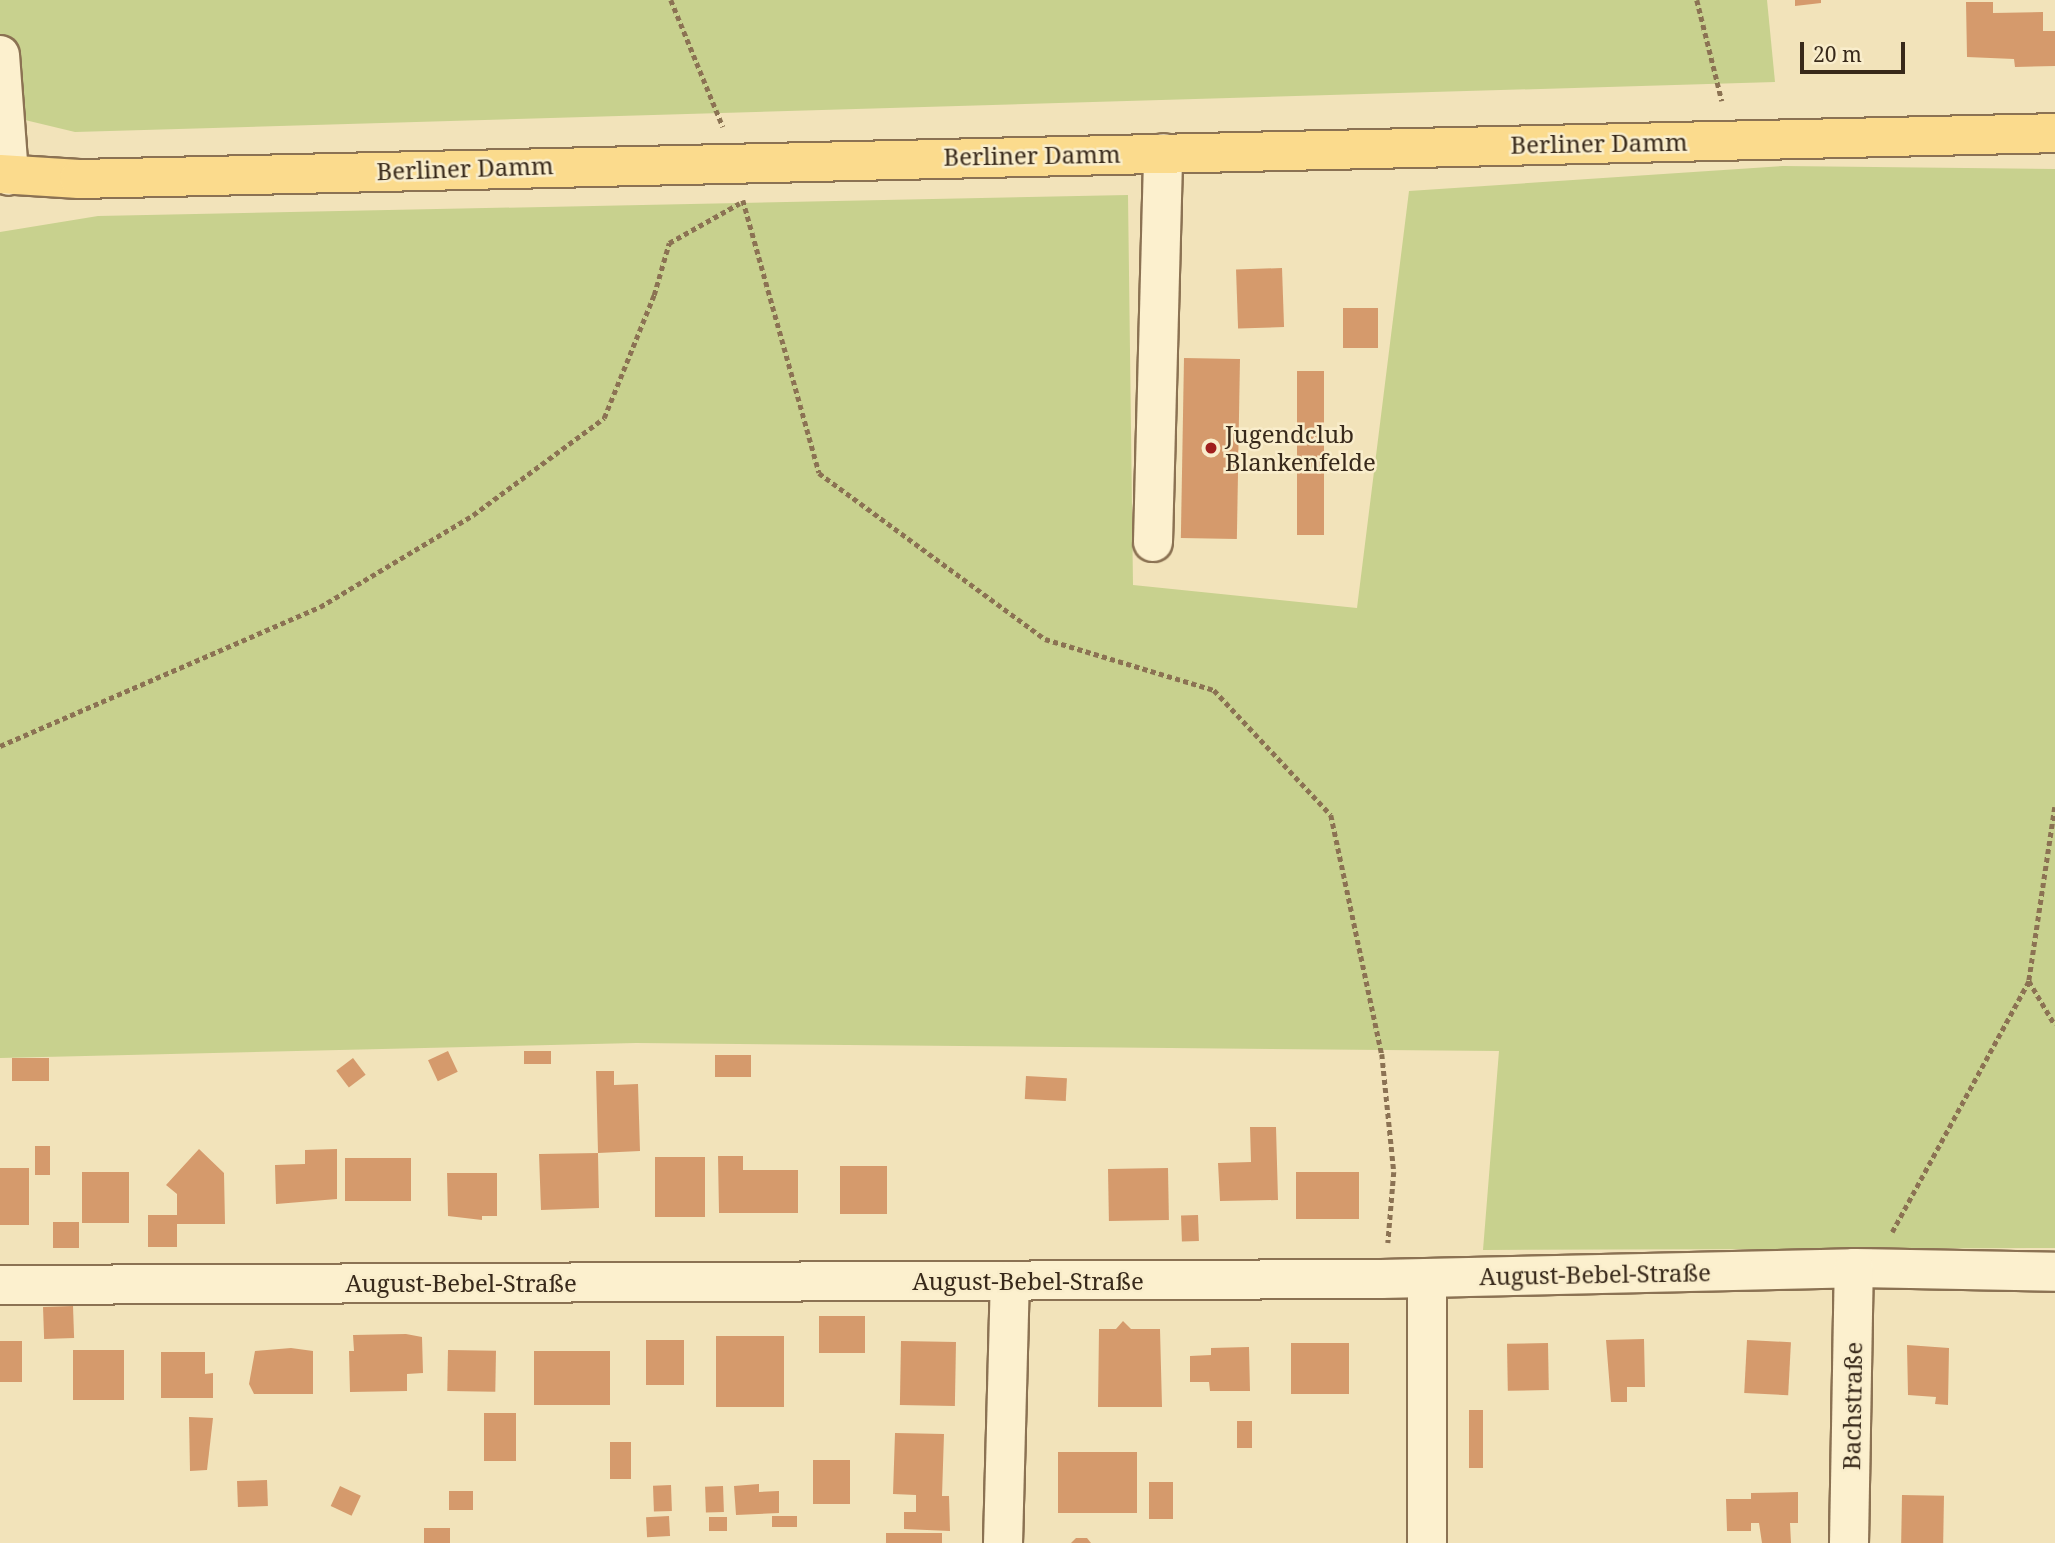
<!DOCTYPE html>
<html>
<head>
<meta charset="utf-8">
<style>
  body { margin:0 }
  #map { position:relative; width:2055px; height:1543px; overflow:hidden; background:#f2e3ba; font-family:"Noto Serif",serif }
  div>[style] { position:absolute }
  .green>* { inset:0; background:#c8d18e }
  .building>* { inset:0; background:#d59a6c; transform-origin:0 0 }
  .path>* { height:4.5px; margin-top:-2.25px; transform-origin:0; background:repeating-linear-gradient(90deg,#8b7253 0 5px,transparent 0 8.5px) }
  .roads { filter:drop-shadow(2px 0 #8b7253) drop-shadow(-2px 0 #8b7253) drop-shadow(0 2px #8b7253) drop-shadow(0 -2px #8b7253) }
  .minor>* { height:38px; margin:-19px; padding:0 19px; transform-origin:19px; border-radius:19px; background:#fcf0ce }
  .major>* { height:38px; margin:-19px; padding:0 19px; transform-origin:19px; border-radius:19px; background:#fbdb8d }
  .dots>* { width:19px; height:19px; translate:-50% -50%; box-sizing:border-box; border:4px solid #f9edcb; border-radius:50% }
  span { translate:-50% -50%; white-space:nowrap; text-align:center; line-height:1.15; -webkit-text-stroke:5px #f9edcb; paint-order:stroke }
  .street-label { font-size:24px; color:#38291a }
  .poi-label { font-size:24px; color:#38291a }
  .left { translate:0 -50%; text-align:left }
  .scale { position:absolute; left:1800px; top:42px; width:105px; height:32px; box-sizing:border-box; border:4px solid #38291a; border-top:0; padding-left:9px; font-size:21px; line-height:24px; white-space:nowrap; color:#38291a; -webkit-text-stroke:5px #f9edcb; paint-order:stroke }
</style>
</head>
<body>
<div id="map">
  <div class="green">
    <i style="clip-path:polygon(0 0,1767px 0,1775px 82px,75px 132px,0 114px)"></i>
    <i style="clip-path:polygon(1783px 166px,2055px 169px,2055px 1248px,1483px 1250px,1499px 1051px,636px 1043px,0 1058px,0 232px,98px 216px,1128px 195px,1133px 585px,1357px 608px,1409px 191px)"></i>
  </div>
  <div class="building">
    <i style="clip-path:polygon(1795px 0,1821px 0,1821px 3px,1795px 6px)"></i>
    <i style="clip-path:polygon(1966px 2px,1993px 2px,1993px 13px,2043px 12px,2043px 31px,2055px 31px,2055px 66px,2015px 67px,2014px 59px,1967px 57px)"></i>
    <i style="left:1282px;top:268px;width:59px;height:46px;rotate:88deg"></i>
    <i style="left:1343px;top:308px;width:35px;height:40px"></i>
    <i style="left:1184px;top:358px;width:56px;height:180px;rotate:1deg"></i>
    <i style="left:1297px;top:371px;width:27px;height:164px"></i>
    <i style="left:448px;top:1051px;width:23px;height:22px;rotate:65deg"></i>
    <i style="left:551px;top:1051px;width:13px;height:27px;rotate:90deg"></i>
    <i style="left:715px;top:1055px;width:36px;height:22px"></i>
    <i style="left:12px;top:1058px;width:37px;height:23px"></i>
    <i style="left:353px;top:1058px;width:21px;height:21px;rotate:53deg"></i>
    <i style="clip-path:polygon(596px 1071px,614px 1071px,614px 1085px,638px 1084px,640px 1151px,598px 1153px,599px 1208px,541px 1210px,539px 1154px,598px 1153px)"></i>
    <i style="left:1026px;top:1076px;width:41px;height:23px;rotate:3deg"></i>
    <i style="clip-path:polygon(1250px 1127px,1276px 1127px,1278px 1200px,1220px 1201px,1218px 1163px,1251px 1162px)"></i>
    <i style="left:35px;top:1146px;width:15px;height:29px"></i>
    <i style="clip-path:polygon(199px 1149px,224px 1173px,225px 1224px,177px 1224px,177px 1247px,148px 1247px,148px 1215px,177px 1215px,177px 1194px,166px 1185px)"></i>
    <i style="clip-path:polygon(337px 1149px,337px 1199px,276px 1204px,275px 1165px,305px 1164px,305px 1150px)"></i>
    <i style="clip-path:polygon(718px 1156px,743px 1156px,743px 1170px,798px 1170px,798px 1213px,719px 1213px)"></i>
    <i style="left:655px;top:1157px;width:50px;height:60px"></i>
    <i style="left:345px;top:1158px;width:66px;height:43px"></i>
    <i style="left:887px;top:1166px;width:48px;height:47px;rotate:90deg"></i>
    <i style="left:0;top:1168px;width:29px;height:57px"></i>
    <i style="left:1168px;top:1168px;width:52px;height:60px;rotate:89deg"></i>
    <i style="left:82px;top:1172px;width:47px;height:51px"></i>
    <i style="left:1359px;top:1172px;width:47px;height:63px;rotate:90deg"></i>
    <i style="clip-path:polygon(447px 1173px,497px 1173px,497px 1216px,482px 1216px,482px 1220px,448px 1216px)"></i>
    <i style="left:1198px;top:1215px;width:26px;height:17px;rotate:88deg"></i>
    <i style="left:53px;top:1222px;width:26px;height:26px"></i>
    <i style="left:73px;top:1306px;width:32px;height:30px;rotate:88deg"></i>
    <i style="left:819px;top:1316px;width:46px;height:37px"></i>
    <i style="clip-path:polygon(1123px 1321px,1131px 1329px,1160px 1329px,1162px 1407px,1098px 1407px,1099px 1329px,1116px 1329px)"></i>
    <i style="clip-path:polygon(406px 1334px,422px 1337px,423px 1373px,407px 1374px,407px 1391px,350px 1392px,349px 1351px,354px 1351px,353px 1335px)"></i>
    <i style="left:716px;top:1336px;width:68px;height:71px"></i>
    <i style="clip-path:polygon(1644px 1339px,1645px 1387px,1627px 1387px,1627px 1402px,1611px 1402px,1606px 1340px)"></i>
    <i style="left:646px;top:1340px;width:38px;height:45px"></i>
    <i style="left:1747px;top:1340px;width:44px;height:53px;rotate:3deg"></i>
    <i style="left:0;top:1341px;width:22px;height:41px"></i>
    <i style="left:901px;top:1341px;width:55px;height:64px;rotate:1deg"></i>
    <i style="left:1349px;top:1343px;width:51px;height:58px;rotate:90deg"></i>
    <i style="left:1548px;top:1343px;width:47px;height:41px;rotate:89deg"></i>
    <i style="clip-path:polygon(1907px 1345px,1949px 1348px,1948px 1405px,1935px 1404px,1936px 1397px,1908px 1395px)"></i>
    <i style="clip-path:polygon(1249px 1347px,1250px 1391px,1210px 1391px,1209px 1382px,1190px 1382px,1190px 1356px,1211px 1355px,1211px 1348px)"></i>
    <i style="clip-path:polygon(291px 1348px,313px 1351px,313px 1394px,254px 1394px,249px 1384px,255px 1351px)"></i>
    <i style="left:73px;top:1350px;width:51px;height:50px"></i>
    <i style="left:448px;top:1350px;width:48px;height:41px;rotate:1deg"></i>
    <i style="left:534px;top:1351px;width:76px;height:54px"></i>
    <i style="clip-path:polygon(161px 1352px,205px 1352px,205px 1374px,213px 1373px,213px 1398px,161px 1398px)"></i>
    <i style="left:1469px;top:1410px;width:14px;height:58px"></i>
    <i style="left:484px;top:1413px;width:32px;height:48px"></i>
    <i style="clip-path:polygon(189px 1417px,213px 1418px,207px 1470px,190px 1471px)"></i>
    <i style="left:1237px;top:1421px;width:15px;height:27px"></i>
    <i style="clip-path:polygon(895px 1433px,944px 1434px,942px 1496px,949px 1496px,950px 1531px,904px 1529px,904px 1512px,916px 1512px,916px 1495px,893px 1494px)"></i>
    <i style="left:610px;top:1442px;width:21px;height:37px"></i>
    <i style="left:1058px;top:1452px;width:79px;height:61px"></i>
    <i style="left:813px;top:1460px;width:37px;height:44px"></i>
    <i style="left:267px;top:1480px;width:26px;height:30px;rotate:88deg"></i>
    <i style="left:1149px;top:1482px;width:24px;height:37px"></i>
    <i style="clip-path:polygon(759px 1484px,759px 1492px,779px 1491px,779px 1513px,736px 1515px,734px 1486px)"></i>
    <i style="left:671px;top:1485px;width:26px;height:18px;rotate:88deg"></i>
    <i style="left:340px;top:1486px;width:23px;height:22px;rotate:25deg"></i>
    <i style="left:723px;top:1486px;width:26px;height:18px;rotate:88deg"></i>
    <i style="left:473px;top:1491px;width:19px;height:24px;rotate:90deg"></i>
    <i style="clip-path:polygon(1798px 1492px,1798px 1523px,1790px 1523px,1791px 1543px,1762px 1543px,1759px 1523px,1751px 1523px,1751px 1531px,1727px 1531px,1726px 1499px,1751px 1499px,1751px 1493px)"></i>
    <i style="left:1902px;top:1495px;width:42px;height:48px;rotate:1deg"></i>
    <i style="left:669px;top:1516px;width:20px;height:23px;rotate:87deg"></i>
    <i style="left:772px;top:1516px;width:25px;height:11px"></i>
    <i style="left:727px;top:1517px;width:14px;height:18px;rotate:90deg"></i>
    <i style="left:450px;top:1528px;width:15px;height:26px;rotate:90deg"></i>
    <i style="left:886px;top:1533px;width:56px;height:10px"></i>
    <i style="clip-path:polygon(1076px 1538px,1087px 1538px,1091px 1543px,1071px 1543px)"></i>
  </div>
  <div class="path">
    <i style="left:671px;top:0;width:137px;rotate:67.7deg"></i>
    <i style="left:1697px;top:0;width:104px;rotate:76.1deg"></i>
    <i style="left:743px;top:200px;width:283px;rotate:74.4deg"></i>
    <i style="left:819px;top:473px;width:280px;rotate:36.3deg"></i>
    <i style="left:1045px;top:639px;width:177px;rotate:16.8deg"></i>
    <i style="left:1214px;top:690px;width:171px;rotate:46.9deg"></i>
    <i style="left:1331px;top:815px;width:244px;rotate:78deg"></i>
    <i style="left:1382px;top:1054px;width:119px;rotate:84.2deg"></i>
    <i style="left:1394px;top:1172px;width:71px;rotate:94.8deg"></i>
    <i style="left:0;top:746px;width:349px;rotate:-23.5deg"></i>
    <i style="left:320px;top:607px;width:179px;rotate:-31deg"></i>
    <i style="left:473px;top:515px;width:163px;rotate:-36.5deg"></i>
    <i style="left:604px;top:418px;width:133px;rotate:-67.9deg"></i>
    <i style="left:654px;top:295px;width:54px;rotate:-73.9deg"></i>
    <i style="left:669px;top:243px;width:81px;rotate:-29.4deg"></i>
    <i style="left:2055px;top:807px;width:176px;rotate:98.5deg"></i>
    <i style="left:2029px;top:981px;width:51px;rotate:59.4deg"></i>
    <i style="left:1892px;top:1232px;width:286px;rotate:-61.4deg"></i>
  </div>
  <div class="roads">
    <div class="minor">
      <i style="left:0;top:55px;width:121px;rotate:85.7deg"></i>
      <i style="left:1153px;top:542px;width:389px;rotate:-88.5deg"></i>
      <i style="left:1427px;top:1278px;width:265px;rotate:90deg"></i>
      <i style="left:0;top:1285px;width:1381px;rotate:-0.25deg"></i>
      <i style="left:1381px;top:1279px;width:473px;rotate:-1.3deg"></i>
      <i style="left:1854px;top:1268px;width:201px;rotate:1.1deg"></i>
      <i style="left:1003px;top:1543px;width:261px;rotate:-88.5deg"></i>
      <i style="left:1849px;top:1543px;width:275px;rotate:-89deg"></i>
    </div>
    <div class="major">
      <i style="left:0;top:174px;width:79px;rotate:3.6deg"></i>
      <i style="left:79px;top:179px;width:1977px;rotate:-1.33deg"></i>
    </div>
  </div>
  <div class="dots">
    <i style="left:1211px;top:448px;background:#a01f1d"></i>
  </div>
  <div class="street-label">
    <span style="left:1599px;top:143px;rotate:-1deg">Berliner Damm</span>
    <span style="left:1032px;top:155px;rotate:-1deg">Berliner Damm</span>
    <span style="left:465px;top:168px;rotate:-2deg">Berliner Damm</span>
    <span style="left:1595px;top:1274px;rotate:-1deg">August-Bebel-Straße</span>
    <span style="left:1028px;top:1281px">August-Bebel-Straße</span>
    <span style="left:461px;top:1283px">August-Bebel-Straße</span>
    <span style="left:1852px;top:1406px;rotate:-89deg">Bachstraße</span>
  </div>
  <div class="poi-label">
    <span class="left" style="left:1225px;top:448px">Jugendclub<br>Blankenfelde</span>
  </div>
  <div class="scale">20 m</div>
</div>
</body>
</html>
